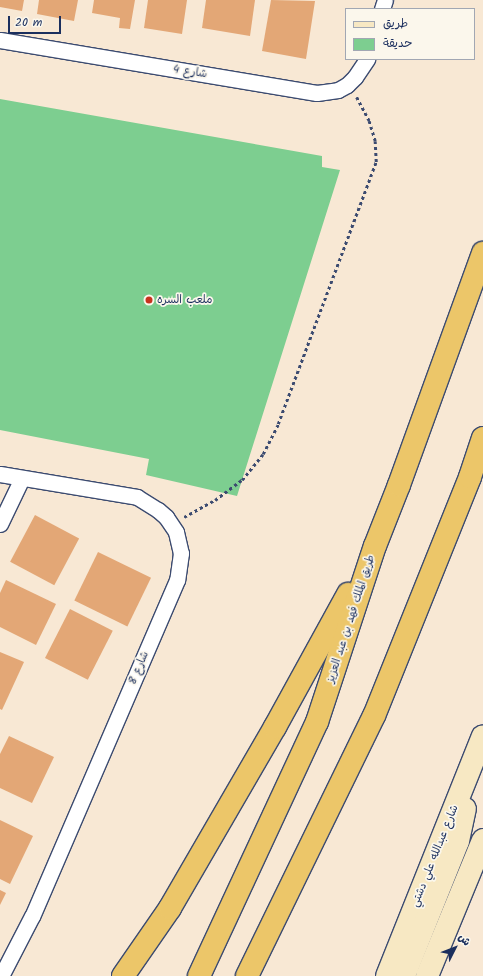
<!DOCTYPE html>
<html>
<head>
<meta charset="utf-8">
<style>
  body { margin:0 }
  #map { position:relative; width:483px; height:976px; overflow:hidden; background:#f8e8d4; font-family:Kalam,"Playpen Sans Arabic",sans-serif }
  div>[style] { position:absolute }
  .green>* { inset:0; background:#7dce90 }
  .building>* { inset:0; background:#e3a776; transform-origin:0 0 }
  .path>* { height:2.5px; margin-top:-1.25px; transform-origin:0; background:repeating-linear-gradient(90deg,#3c4b70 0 3px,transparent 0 6px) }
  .roads { filter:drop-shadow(1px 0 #3c4b70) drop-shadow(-1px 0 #3c4b70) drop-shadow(0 1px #3c4b70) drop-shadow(0 -1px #3c4b70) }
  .minor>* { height:15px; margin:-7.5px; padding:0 7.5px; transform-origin:7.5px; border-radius:7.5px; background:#fff }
  .secondary>* { height:22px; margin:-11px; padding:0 11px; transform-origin:11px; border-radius:11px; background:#f7e8c3 }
  .motorway>* { height:22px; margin:-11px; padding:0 11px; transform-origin:11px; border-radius:11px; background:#ecc669 }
  .dots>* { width:11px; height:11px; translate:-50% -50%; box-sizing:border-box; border:2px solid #fbf7ec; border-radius:50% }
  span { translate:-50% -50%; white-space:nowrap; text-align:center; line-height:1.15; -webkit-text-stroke:3.5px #fbf7ec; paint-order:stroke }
  .street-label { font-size:11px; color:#1b2f5e }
  .poi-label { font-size:11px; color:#1b2f5e }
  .left { translate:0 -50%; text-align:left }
  .legend { position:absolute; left:345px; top:8px; width:130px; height:52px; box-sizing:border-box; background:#fbf7ec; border:1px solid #a1a7b3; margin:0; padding:5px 7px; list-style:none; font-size:12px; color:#1b2f5e }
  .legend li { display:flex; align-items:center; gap:8px; height:20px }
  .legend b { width:20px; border:1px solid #a1a7b3 }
  .north { position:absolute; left:435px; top:928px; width:40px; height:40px; -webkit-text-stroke:3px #fbf7ec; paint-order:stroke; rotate:48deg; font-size:11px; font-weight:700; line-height:16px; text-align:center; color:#1b2f5e }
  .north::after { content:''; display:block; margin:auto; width:14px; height:18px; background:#1b2f5e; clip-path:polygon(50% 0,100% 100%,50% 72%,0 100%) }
  .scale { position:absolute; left:8px; top:16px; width:53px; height:18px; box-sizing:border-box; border:2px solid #1b2f5e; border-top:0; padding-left:5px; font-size:12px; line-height:14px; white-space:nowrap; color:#1b2f5e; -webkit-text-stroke:3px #fbf7ec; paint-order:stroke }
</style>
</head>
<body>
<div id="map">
  <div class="green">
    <i style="clip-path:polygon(0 99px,322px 156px,322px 167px,340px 170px,237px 496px,146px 475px,149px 459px,0 430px)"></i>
  </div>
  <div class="building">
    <i style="clip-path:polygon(0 0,24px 0,22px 11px,0 7px)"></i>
    <i style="clip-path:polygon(39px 0,78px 0,74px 21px,37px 14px)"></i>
    <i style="clip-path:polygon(94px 0,135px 0,130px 29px,119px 28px,120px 18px,92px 13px)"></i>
    <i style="clip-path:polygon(148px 0,187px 0,182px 34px,144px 28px)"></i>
    <i style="clip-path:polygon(206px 0,255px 0,250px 36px,202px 28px)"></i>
    <i style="clip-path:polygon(271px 0,315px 1px,306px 59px,262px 51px)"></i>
    <i style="left:35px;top:515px;width:50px;height:53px;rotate:28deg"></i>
    <i style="left:98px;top:552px;width:59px;height:54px;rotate:26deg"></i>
    <i style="clip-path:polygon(6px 580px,56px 604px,36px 645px,0 627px,0 593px)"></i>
    <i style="left:70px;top:609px;width:48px;height:55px;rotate:27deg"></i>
    <i style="clip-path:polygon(0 652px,24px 662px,2px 710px,0 709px)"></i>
    <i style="clip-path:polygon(9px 736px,54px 757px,32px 803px,0 788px,0 754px)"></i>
    <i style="clip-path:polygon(0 820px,33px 836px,10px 884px,0 879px)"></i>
    <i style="clip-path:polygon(0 890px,6px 893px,0 905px)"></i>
  </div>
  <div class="path">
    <i style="left:184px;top:517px;width:35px;rotate:-29deg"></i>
    <i style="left:215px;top:500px;width:34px;rotate:-37deg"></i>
    <i style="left:242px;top:480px;width:33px;rotate:-51deg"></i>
    <i style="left:263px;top:454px;width:34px;rotate:-63deg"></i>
    <i style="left:278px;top:424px;width:280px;rotate:-69.5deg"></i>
    <i style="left:376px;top:162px;width:21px;rotate:-93deg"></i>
    <i style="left:375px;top:141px;width:21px;rotate:-107deg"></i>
    <i style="left:369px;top:121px;width:27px;rotate:-118deg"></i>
  </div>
  <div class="roads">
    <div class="minor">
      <i style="left:382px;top:9px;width:9px;rotate:-72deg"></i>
      <i style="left:0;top:40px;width:321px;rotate:9.5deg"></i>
      <i style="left:317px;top:93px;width:21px;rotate:-8deg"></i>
      <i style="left:338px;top:90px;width:10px;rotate:-29deg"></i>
      <i style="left:347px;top:85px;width:11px;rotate:-45deg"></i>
      <i style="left:355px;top:77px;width:22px;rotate:-56deg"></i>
      <i style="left:0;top:474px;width:139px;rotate:9.5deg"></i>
      <i style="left:137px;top:497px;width:25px;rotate:32deg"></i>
      <i style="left:158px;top:510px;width:11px;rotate:41deg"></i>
      <i style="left:166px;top:517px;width:18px;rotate:56deg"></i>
      <i style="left:176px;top:532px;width:22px;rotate:77deg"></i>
      <i style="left:181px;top:553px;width:27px;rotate:98deg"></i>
      <i style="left:177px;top:580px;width:366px;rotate:113.3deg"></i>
      <i style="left:32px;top:916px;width:68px;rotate:117.3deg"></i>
      <i style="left:0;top:524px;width:51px;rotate:-64.4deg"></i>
    </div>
    <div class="secondary">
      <i style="left:387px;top:976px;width:258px;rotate:-68.2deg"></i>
      <i style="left:404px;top:976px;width:145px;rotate:-68.2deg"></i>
      <i style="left:458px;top:841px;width:33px;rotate:-78deg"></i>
      <i style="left:427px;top:976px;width:147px;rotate:-67.6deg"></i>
    </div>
    <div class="motorway">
      <i style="left:123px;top:976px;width:83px;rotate:-55.3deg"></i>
      <i style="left:170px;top:908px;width:209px;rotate:-59.9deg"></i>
      <i style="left:275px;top:727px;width:152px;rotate:-61.2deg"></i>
      <i style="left:199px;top:976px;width:280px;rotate:-65.1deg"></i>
      <i style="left:317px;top:722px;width:185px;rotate:-71.8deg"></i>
      <i style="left:375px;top:546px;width:66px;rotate:-68.5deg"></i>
      <i style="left:399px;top:485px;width:247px;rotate:-70.1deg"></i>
      <i style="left:247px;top:976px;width:289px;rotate:-64deg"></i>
      <i style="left:374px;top:716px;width:258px;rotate:-68.1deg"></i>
      <i style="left:470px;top:477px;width:41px;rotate:-71.6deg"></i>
    </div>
  </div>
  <div class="dots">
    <i style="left:149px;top:300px;background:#c8321e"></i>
  </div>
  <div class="street-label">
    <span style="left:190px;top:72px;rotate:9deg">شارع 4</span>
    <span style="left:351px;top:619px;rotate:-72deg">طريق الملك فهد بن عبد العزيز</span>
    <span style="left:139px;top:668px;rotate:-67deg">شارع 8</span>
    <span style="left:435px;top:856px;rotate:-68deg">شارع عبدالله علي دشتي</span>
  </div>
  <div class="poi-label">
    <span class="left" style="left:157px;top:300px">ملعب السره</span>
  </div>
  <ul class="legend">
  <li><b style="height:5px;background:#f7e8c3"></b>طريق</li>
  <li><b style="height:11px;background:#7dce90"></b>حديقة</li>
  </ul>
  <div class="north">ش</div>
  <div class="scale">20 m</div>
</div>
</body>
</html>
